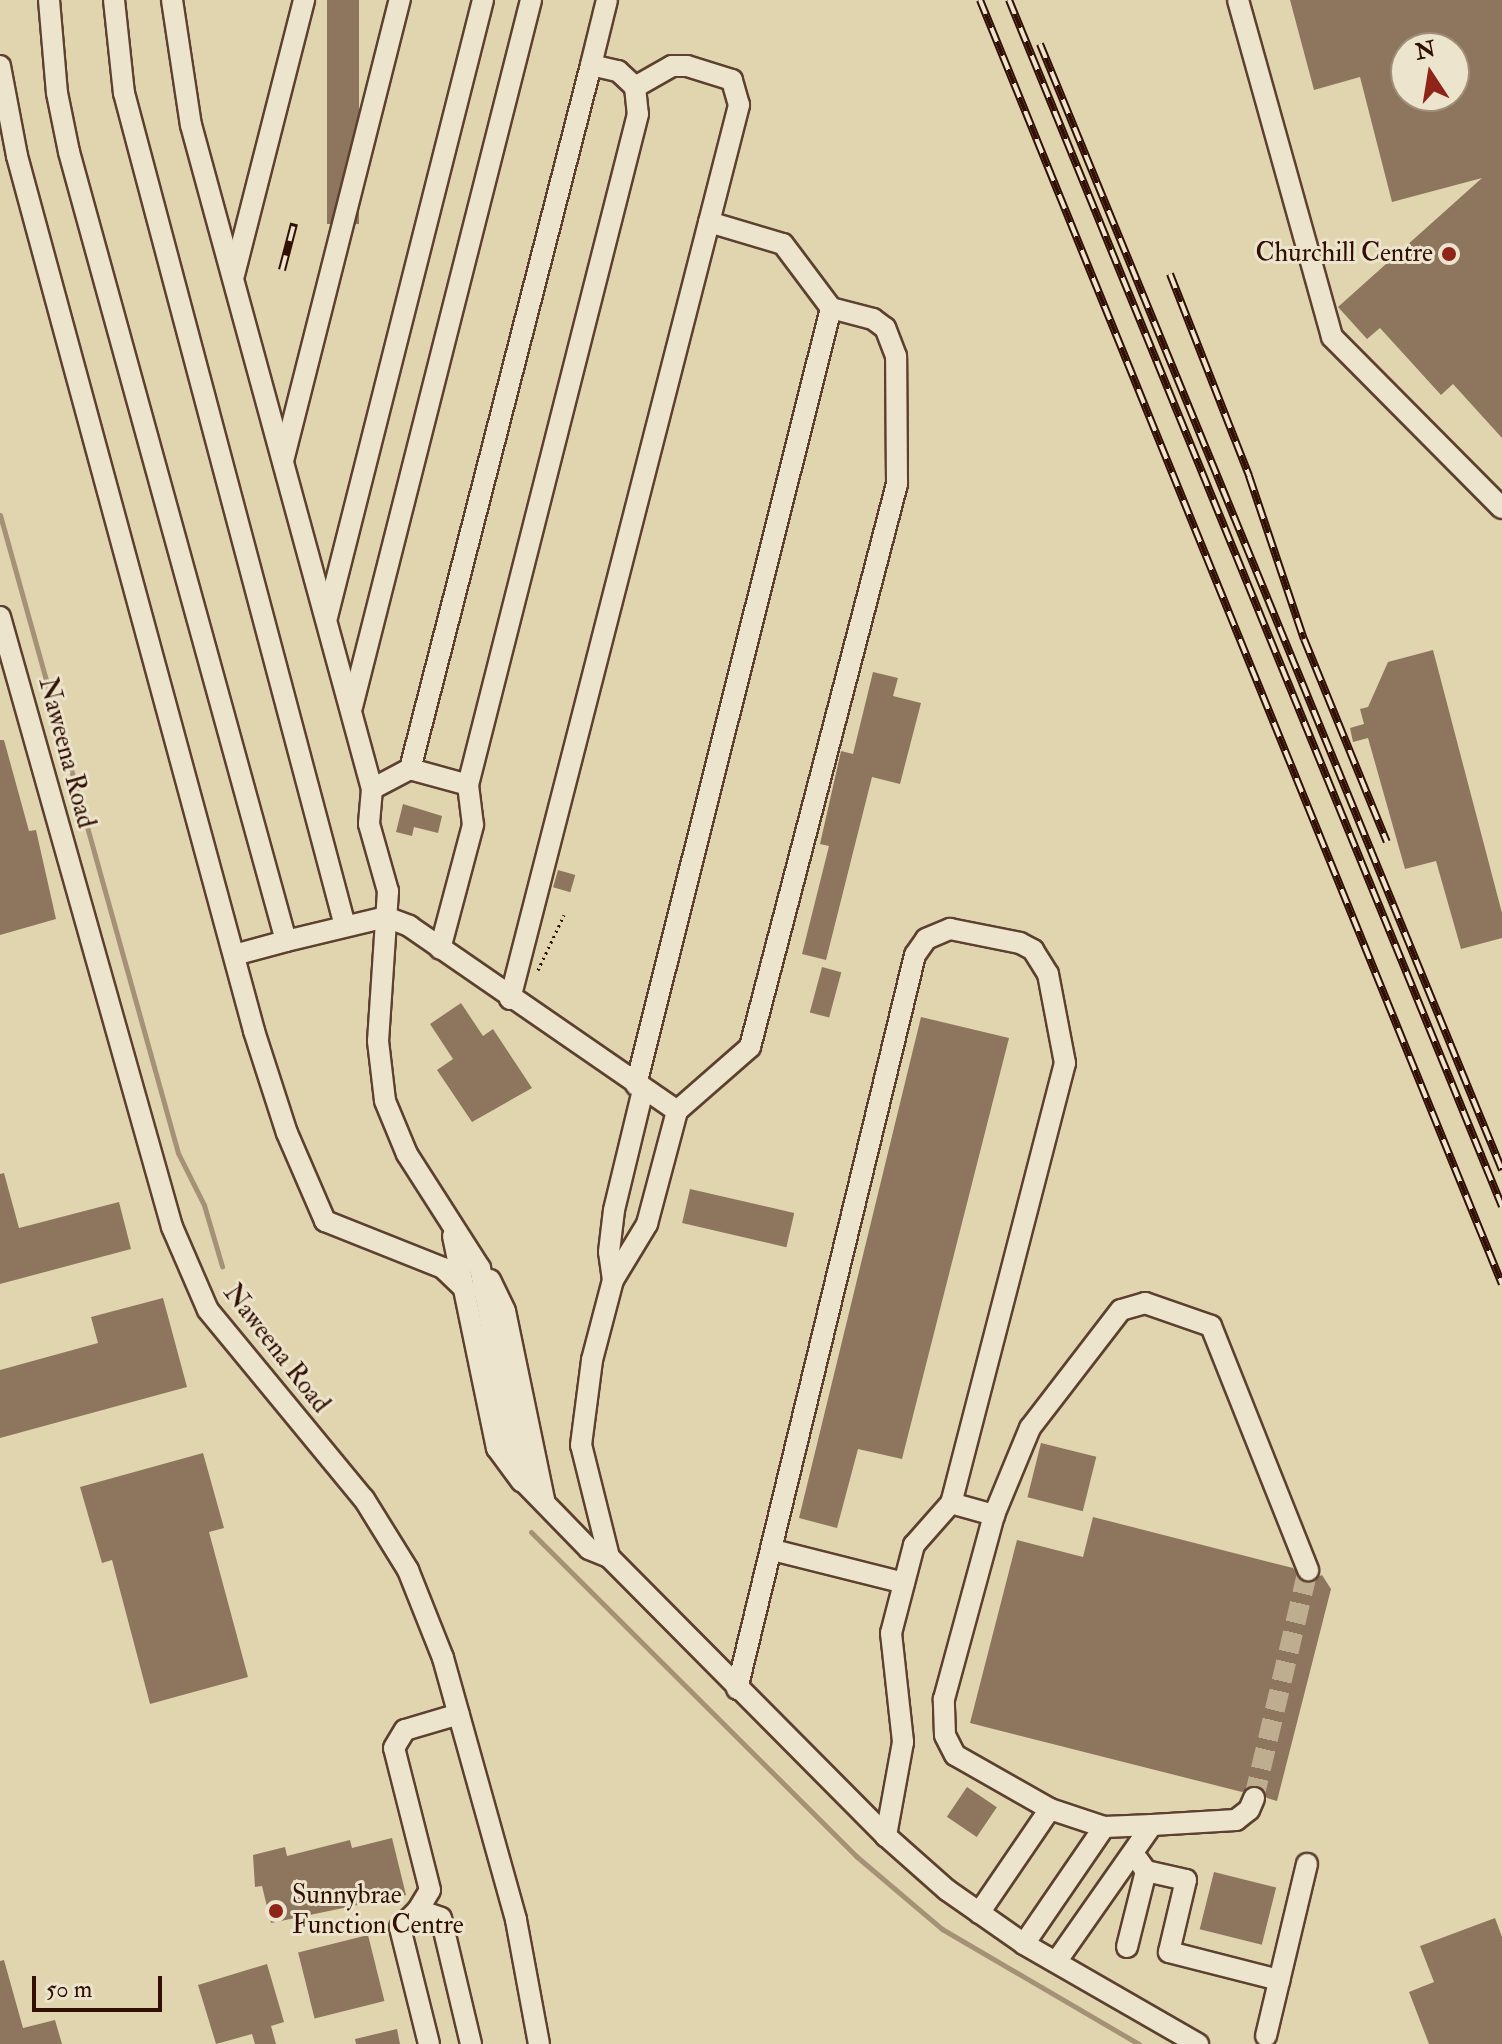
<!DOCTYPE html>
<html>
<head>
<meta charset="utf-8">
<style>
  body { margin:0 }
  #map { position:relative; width:1502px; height:2044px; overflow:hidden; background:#e1d5b0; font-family:"IM FELL Double Pica",serif }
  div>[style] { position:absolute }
  .stream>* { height:5px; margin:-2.5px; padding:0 2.5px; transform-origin:2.5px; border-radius:2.5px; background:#a59276 }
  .building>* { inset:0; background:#8d765d; transform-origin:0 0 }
  .minor-tunnel>* { height:20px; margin-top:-10px; transform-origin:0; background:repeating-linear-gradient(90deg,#bead8e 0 20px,transparent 0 30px) }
  .path>* { height:3px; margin-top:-1.5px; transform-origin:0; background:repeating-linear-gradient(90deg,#310f04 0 2px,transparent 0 6px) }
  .roads { filter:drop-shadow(2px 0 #5d402f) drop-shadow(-2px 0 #5d402f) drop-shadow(0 2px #5d402f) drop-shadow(0 -2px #5d402f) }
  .minor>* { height:20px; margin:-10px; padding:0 10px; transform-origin:10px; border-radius:10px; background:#ece4cc }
  .rail>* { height:8px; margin-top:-4px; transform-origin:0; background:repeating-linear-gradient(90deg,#ece4cc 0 15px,#310f04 0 30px); box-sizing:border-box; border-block:2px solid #310f04 }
  .dots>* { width:22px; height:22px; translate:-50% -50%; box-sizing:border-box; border:4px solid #ece4cc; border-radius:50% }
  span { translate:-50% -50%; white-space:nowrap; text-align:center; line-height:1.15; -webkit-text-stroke:6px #ece4cc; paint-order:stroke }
  .poi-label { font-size:26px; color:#310f04 }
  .right { translate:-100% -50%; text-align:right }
  .left { translate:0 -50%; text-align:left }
  .street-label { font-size:26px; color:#310f04 }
  .north { position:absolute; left:1390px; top:32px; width:80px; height:80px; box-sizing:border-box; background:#ece4cc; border:2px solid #a18f7c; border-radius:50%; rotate:348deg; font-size:22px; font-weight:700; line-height:32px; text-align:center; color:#310f04 }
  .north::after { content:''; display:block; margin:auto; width:28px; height:36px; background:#8f2418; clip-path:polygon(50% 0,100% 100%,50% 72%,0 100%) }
  .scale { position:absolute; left:32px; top:1976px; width:130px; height:36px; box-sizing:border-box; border:4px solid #310f04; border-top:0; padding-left:10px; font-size:24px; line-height:28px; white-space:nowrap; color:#310f04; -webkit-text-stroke:6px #ece4cc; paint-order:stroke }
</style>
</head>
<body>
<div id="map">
  <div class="stream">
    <i style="left:0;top:515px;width:662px;rotate:74.41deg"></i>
    <i style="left:178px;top:1153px;width:58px;rotate:63.4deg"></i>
    <i style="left:204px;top:1205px;width:64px;rotate:73.6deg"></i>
    <i style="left:531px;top:1532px;width:459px;rotate:44.9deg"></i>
    <i style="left:856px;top:1856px;width:113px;rotate:40.3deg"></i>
    <i style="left:942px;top:1929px;width:228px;rotate:30.3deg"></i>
  </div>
  <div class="building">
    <i style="left:327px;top:0;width:32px;height:224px"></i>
    <i style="clip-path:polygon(evenodd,1290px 0,1502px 0,1502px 438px,1453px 384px,1441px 395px,1380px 328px,1367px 339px,1338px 307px,1482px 178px,1392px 202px,1360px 77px,1314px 90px,1290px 0,1406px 48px,1454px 48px,1454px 96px,1406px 96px,1406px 48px)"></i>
    <i style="clip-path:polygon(1433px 650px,1502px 913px,1502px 938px,1461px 949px,1436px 861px,1405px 869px,1368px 738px,1353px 742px,1350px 728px,1364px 724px,1360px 709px,1368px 707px,1388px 662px)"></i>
    <i style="clip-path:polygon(873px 672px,898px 678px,893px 696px,921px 703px,900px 784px,872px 777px,826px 960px,802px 954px,829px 846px,820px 844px,841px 751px,853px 754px)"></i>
    <i style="clip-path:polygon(0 740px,4px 740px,29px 831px,36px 830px,56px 919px,0 935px)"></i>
    <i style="clip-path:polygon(403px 804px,442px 816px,438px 833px,414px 827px,412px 836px,396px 832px)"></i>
    <i style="left:558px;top:870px;width:18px;height:18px;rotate:16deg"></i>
    <i style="left:822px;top:967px;width:20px;height:47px;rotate:15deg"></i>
    <i style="clip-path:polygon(461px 1003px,483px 1036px,493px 1029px,532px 1088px,472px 1122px,437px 1070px,453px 1059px,430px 1024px)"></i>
    <i style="clip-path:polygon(921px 1017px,1009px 1038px,902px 1459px,858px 1449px,837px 1528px,799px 1518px)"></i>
    <i style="clip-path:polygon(4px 1173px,19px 1228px,119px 1202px,131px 1249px,0 1284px,0 1174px)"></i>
    <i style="left:690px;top:1189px;width:107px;height:35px;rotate:13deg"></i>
    <i style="clip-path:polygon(163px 1298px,187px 1387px,0 1438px,0 1370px,98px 1343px,91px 1317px)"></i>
    <i style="left:1041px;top:1443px;width:57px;height:56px;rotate:14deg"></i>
    <i style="clip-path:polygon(203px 1453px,224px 1528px,209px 1532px,248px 1677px,150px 1704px,112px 1560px,102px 1563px,80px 1487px)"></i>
    <i style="clip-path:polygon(1093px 1517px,1293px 1568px,1305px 1583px,1322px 1575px,1331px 1589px,1277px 1801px,1267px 1798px,1258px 1786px,1242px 1792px,970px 1723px,1017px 1540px,1083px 1557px)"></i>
    <i style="left:967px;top:1787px;width:36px;height:36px;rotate:34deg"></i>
    <i style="clip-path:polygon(392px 1838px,406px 1895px,271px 1923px,262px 1886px,255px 1887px,253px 1855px,285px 1847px,287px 1856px,350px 1840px,352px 1848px)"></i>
    <i style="left:1214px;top:1872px;width:64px;height:59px;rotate:14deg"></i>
    <i style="clip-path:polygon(1495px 1918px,1502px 1937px,1502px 2044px,1429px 2044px,1409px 1992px,1434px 1982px,1420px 1946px)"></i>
    <i style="left:368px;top:1935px;width:68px;height:72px;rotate:76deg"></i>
    <i style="clip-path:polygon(4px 1960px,23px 2028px,55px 2020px,62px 2044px,0 2044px,0 1961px)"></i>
    <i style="clip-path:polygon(267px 1964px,284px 2022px,271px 2026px,276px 2044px,255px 2044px,252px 2034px,216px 2044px,198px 1985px)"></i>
    <i style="clip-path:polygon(397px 2029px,400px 2044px,356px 2044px,355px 2039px)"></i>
  </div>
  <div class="minor-tunnel">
    <i style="left:1254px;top:1798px;width:234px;rotate:-76.7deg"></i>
  </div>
  <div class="path">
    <i style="left:538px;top:970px;width:61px;rotate:-64.7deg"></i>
  </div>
  <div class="roads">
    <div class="minor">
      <i style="left:49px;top:0;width:93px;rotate:85.1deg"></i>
      <i style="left:57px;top:93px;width:60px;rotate:78.5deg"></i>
      <i style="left:69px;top:152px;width:818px;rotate:74.62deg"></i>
      <i style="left:286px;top:941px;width:54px;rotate:164.9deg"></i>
      <i style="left:114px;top:0;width:94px;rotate:83.9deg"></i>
      <i style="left:124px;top:93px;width:862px;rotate:75.14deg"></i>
      <i style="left:172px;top:0;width:126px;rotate:81.4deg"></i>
      <i style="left:191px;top:125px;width:688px;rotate:74.75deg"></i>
      <i style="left:372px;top:789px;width:35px;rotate:95deg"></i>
      <i style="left:369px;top:824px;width:70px;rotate:74.2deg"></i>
      <i style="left:388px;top:891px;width:150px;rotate:93.8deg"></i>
      <i style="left:378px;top:1041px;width:60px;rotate:83.3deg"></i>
      <i style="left:385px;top:1101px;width:57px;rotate:67.5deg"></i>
      <i style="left:407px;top:1154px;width:135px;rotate:57.4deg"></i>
      <i style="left:480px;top:1268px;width:216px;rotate:78.8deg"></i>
      <i style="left:522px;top:1480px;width:96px;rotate:45.8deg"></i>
      <i style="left:589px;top:1549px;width:22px;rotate:22deg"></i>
      <i style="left:609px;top:1557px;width:393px;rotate:45.2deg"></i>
      <i style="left:886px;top:1836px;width:81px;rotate:41.5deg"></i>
      <i style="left:947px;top:1890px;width:94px;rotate:35deg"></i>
      <i style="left:1024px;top:1944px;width:201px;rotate:29.9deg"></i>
      <i style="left:1238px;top:0;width:350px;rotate:74.4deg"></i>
      <i style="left:1332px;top:337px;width:241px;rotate:45.2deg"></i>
      <i style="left:591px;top:65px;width:67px;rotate:-76.2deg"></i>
      <i style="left:0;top:66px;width:92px;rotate:79.3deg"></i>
      <i style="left:17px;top:156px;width:907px;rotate:74.84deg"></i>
      <i style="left:254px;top:1031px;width:107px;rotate:72.1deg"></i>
      <i style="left:287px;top:1133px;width:96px;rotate:66.6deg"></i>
      <i style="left:325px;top:1221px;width:127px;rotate:21.7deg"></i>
      <i style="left:443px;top:1268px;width:33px;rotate:44deg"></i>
      <i style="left:709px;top:222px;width:77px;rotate:16.6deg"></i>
      <i style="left:783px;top:244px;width:80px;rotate:53.1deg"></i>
      <i style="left:234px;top:275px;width:284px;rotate:-75.7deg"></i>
      <i style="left:283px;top:461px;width:476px;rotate:-75.8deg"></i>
      <i style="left:0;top:617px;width:634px;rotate:74.25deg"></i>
      <i style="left:172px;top:1227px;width:90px;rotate:66.6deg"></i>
      <i style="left:208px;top:1310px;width:245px;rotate:50.5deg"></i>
      <i style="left:364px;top:1499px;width:84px;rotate:58.2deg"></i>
      <i style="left:408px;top:1570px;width:95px;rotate:68.3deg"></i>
      <i style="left:443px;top:1658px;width:272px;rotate:74.4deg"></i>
      <i style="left:516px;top:1920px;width:126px;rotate:79.5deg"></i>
      <i style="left:327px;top:617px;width:636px;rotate:-75.81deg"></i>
      <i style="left:352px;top:707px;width:729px;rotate:-75.79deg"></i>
      <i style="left:410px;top:769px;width:60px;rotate:15.4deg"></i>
      <i style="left:372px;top:789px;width:43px;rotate:-27.8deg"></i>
      <i style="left:410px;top:769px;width:727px;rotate:-75.58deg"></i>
      <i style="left:591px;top:65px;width:28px;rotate:13deg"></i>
      <i style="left:618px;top:71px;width:23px;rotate:43deg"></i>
      <i style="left:635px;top:87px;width:27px;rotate:84deg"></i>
      <i style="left:638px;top:114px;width:692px;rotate:104.22deg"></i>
      <i style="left:468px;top:785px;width:40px;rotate:82.9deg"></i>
      <i style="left:473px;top:825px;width:128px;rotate:104.9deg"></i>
      <i style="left:286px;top:941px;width:103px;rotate:-13.5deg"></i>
      <i style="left:386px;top:917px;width:25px;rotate:21deg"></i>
      <i style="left:409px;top:926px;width:326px;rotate:34.6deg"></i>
      <i style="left:510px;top:999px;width:923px;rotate:-75.63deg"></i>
      <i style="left:739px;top:105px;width:26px;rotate:-106deg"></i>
      <i style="left:732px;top:80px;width:47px;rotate:-162.7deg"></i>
      <i style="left:687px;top:66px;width:15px;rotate:180deg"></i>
      <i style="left:672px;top:66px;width:43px;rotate:150.4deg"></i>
      <i style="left:453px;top:1236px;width:217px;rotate:78.3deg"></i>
      <i style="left:497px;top:1448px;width:42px;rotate:53.7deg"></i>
      <i style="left:490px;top:1280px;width:34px;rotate:64deg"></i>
      <i style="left:505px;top:1311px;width:193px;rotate:78.3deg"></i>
      <i style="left:613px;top:1280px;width:28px;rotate:-98deg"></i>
      <i style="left:609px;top:1252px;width:42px;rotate:-83.2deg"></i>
      <i style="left:614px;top:1210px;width:123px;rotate:-76.4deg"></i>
      <i style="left:951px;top:1503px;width:45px;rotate:15.6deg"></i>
      <i style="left:773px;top:1550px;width:135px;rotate:14.1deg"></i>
      <i style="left:609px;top:1557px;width:115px;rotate:-104deg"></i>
      <i style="left:581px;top:1445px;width:86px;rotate:-82.6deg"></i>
      <i style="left:592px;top:1360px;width:83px;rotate:-75.3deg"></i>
      <i style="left:613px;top:1280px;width:66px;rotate:-58.7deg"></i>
      <i style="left:647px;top:1224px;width:117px;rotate:-75.1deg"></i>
      <i style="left:677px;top:1111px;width:97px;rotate:-41.2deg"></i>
      <i style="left:750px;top:1047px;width:582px;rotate:-75.37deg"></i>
      <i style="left:897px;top:484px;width:128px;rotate:-90.4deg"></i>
      <i style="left:896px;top:356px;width:30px;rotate:-111deg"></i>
      <i style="left:885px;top:328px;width:15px;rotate:-143deg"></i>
      <i style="left:873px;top:319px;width:43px;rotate:-165.3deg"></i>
      <i style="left:831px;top:308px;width:801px;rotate:104.09deg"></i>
      <i style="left:737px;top:1689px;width:755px;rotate:-76.37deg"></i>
      <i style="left:915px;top:955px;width:19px;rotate:-55deg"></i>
      <i style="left:926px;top:939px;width:26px;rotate:-23deg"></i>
      <i style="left:950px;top:929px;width:71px;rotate:11.3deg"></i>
      <i style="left:1020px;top:943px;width:15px;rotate:28deg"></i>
      <i style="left:1033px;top:950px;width:28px;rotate:58deg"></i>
      <i style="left:1048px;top:974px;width:91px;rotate:79.2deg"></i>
      <i style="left:1065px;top:1063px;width:455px;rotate:104.5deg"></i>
      <i style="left:951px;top:1503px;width:56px;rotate:131.4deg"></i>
      <i style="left:914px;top:1545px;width:91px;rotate:104.6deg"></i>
      <i style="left:891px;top:1633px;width:110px;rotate:83.7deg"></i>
      <i style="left:903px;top:1742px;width:96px;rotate:100.3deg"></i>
      <i style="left:1050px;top:1809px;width:57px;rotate:18.4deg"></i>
      <i style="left:1104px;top:1827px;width:48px;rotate:-2.4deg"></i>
      <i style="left:1146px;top:1871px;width:41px;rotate:12.7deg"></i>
      <i style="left:1186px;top:1880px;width:74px;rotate:103.3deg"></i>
      <i style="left:1169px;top:1952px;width:114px;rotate:14.3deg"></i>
      <i style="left:418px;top:1910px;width:23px;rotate:-59deg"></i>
      <i style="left:430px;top:1890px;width:146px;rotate:-104.2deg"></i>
      <i style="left:394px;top:1748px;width:21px;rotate:-59deg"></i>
      <i style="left:405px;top:1730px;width:56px;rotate:-16.5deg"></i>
      <i style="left:979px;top:1913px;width:126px;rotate:-55.7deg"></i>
      <i style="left:1050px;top:1809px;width:109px;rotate:-150.4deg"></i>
      <i style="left:955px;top:1755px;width:22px;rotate:-117deg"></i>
      <i style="left:945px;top:1735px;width:36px;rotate:-92deg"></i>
      <i style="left:944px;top:1699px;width:191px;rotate:-74.8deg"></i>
      <i style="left:994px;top:1515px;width:94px;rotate:-67.5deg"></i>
      <i style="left:1030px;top:1428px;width:149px;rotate:-52.4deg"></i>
      <i style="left:1121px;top:1310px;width:25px;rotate:-16deg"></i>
      <i style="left:1145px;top:1303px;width:70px;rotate:19.2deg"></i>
      <i style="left:1211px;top:1326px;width:263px;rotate:68.3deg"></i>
      <i style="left:1024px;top:1944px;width:142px;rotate:-55.6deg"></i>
      <i style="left:1127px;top:1947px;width:78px;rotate:-76deg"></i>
      <i style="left:1146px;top:1871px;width:14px;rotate:-126deg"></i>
      <i style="left:1056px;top:1962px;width:167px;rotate:-55deg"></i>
      <i style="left:1152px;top:1825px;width:84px;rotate:-3.4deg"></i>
      <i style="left:1236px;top:1820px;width:16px;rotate:-38deg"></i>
      <i style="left:1249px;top:1810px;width:13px;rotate:-67deg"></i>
      <i style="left:1266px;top:2036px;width:177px;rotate:-76.6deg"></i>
      <i style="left:429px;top:2044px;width:120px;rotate:-104deg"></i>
      <i style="left:400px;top:1928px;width:25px;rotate:-45deg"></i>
      <i style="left:418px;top:1910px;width:24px;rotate:19deg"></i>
      <i style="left:441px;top:1918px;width:130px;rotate:76.6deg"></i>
    </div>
  </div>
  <div class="rail">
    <i style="left:980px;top:0;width:1386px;rotate:67.88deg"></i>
    <i style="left:1009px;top:0;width:1303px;rotate:67.77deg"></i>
    <i style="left:1040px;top:44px;width:1217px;rotate:67.69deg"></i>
    <i style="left:282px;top:270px;width:48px;rotate:-75.4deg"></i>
    <i style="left:1170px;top:274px;width:217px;rotate:68.6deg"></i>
    <i style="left:1249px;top:476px;width:172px;rotate:71.4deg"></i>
    <i style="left:1304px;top:639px;width:219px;rotate:67.8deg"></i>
  </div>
  <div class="dots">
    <i style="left:1449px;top:254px;background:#8f2418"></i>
    <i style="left:276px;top:1911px;background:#8f2418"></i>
  </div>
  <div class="poi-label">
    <span class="right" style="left:1433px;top:254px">Churchill Centre</span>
    <span class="left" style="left:292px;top:1911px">Sunnybrae<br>Function Centre</span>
  </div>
  <div class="street-label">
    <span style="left:66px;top:753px;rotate:75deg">Naweena Road</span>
    <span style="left:276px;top:1349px;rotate:52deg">Naweena Road</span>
  </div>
  <div class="north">N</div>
  <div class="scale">50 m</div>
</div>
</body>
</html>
